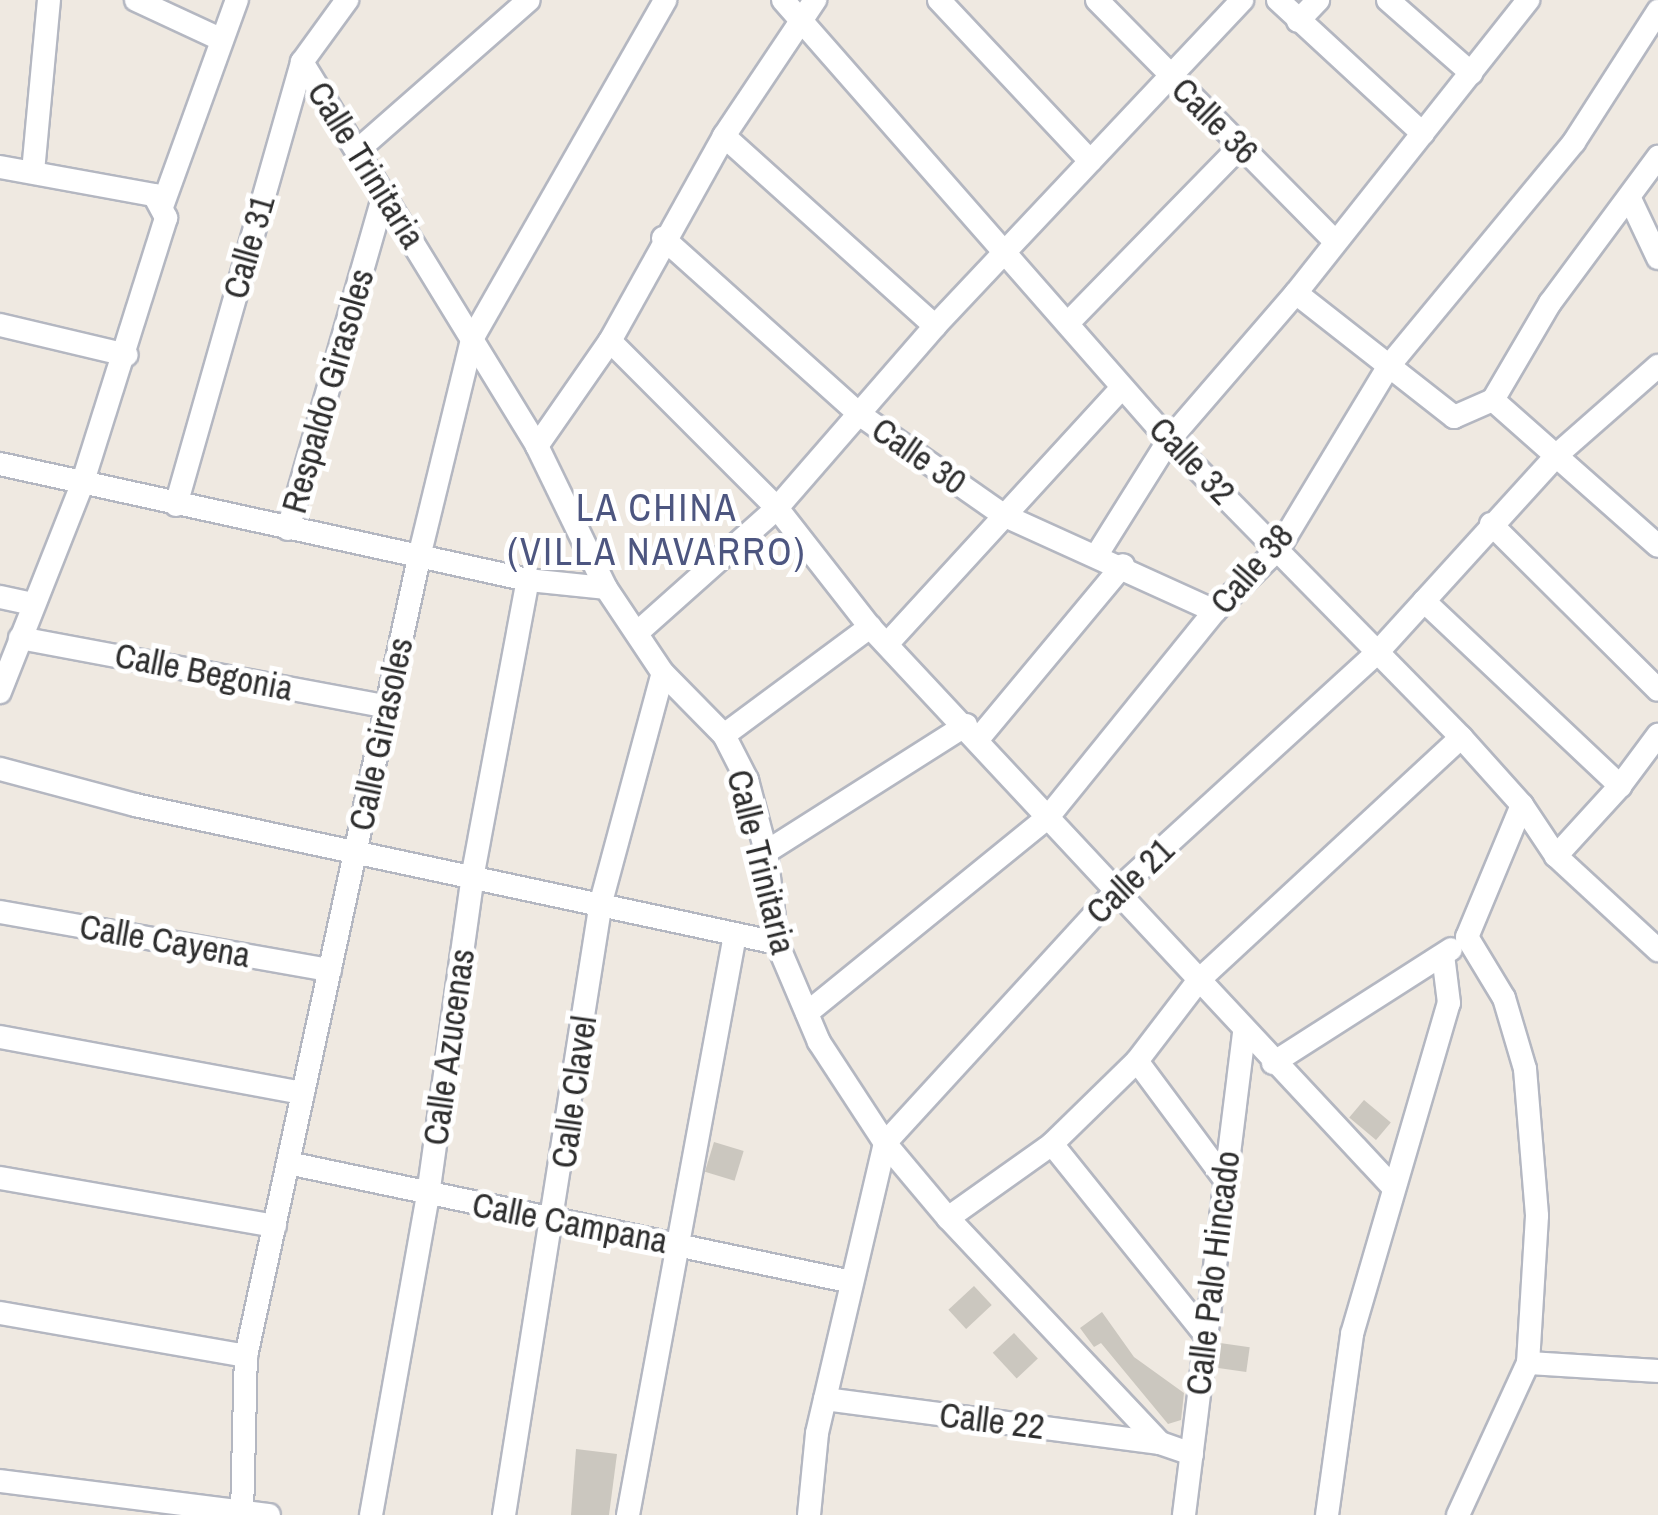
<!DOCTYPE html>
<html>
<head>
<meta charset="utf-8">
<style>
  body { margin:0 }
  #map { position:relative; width:1658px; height:1515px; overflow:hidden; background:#efe9e1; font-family:"Archivo Narrow",sans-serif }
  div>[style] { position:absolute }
  .building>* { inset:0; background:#cbc7bf; transform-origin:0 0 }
  .roads { filter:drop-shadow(2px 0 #b4b7c1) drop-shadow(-2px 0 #b4b7c1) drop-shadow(0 2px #b4b7c1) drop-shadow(0 -2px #b4b7c1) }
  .street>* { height:22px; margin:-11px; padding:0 11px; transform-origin:11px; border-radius:11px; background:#fff }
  span { translate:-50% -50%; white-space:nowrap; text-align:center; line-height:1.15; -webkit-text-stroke:10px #fff; paint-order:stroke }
  .street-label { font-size:35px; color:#2e2e2e }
  .neighbourhood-label { font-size:38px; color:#4d5680; letter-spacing:2.5px }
</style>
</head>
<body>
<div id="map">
  <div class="building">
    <i style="left:1364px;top:1100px;width:35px;height:23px;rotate:40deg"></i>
    <i style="left:714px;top:1142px;width:31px;height:31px;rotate:17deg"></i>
    <i style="left:974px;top:1286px;width:26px;height:35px;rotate:47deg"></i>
    <i style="clip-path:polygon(1102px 1312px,1134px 1357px,1184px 1393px,1181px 1420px,1168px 1424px,1101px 1343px,1094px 1347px,1080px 1328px)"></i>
    <i style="left:1014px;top:1333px;width:35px;height:29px;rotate:47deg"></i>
    <i style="left:1220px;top:1343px;width:30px;height:25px;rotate:8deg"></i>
    <i style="clip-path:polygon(576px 1449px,617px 1454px,609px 1515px,571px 1515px)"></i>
  </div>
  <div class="roads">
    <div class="street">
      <i style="left:136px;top:0;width:93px;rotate:24.9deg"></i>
      <i style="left:783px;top:0;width:585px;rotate:48.74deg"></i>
      <i style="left:1169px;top:440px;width:417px;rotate:45.5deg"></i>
      <i style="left:1461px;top:737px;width:91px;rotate:48.1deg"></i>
      <i style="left:1522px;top:805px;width:61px;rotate:56.3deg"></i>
      <i style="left:1556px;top:856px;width:139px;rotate:42.7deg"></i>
      <i style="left:939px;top:0;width:221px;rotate:46.8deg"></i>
      <i style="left:1097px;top:0;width:337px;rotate:45.4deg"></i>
      <i style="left:1278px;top:0;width:197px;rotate:42.7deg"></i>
      <i style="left:1388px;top:0;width:111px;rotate:41.3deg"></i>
      <i style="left:1298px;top:21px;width:29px;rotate:-46deg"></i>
      <i style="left:302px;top:62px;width:450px;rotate:58.5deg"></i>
      <i style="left:537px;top:446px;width:158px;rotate:64.1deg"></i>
      <i style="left:606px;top:588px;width:102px;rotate:56.2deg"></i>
      <i style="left:663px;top:673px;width:87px;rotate:45.5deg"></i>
      <i style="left:724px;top:735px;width:51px;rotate:62.9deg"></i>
      <i style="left:747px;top:780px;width:74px;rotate:75.2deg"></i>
      <i style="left:766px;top:852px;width:92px;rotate:83.1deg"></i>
      <i style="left:777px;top:943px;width:108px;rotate:67deg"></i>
      <i style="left:819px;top:1042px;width:121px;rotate:56.8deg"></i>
      <i style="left:885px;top:1143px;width:98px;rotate:50deg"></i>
      <i style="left:948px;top:1218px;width:309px;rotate:46.7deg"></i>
      <i style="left:1160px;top:1443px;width:34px;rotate:19deg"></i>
      <i style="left:724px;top:136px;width:284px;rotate:42deg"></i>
      <i style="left:358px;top:150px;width:227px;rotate:-41.3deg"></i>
      <i style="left:0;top:167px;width:157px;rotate:10.3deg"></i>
      <i style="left:154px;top:195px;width:26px;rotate:62deg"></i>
      <i style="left:166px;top:218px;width:277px;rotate:107.5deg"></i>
      <i style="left:83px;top:482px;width:226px;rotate:111.6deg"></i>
      <i style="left:33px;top:172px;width:173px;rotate:-84.7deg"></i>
      <i style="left:1631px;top:201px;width:63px;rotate:64.7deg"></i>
      <i style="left:163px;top:204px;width:217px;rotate:-70.1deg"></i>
      <i style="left:663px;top:238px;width:263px;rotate:41.9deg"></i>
      <i style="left:859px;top:414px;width:176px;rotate:35deg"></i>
      <i style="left:1003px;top:515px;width:233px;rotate:24.4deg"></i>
      <i style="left:1296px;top:293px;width:201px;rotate:38.1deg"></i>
      <i style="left:1454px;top:417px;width:43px;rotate:-23.6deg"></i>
      <i style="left:1493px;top:400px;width:220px;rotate:41.5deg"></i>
      <i style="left:1068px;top:323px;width:246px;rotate:-45.7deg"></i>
      <i style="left:0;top:325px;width:130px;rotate:13.3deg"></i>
      <i style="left:610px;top:341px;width:236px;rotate:45deg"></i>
      <i style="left:777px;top:508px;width:151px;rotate:52deg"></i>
      <i style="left:870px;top:627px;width:763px;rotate:46.96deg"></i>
      <i style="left:1493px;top:400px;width:113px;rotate:-59.6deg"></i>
      <i style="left:1550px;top:303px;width:182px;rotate:-53.5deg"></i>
      <i style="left:537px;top:446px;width:128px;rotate:-55.2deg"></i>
      <i style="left:610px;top:341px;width:235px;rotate:-60.9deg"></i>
      <i style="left:724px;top:136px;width:164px;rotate:-56.2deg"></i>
      <i style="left:0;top:464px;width:541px;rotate:12.39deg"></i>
      <i style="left:528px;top:580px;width:78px;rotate:5.9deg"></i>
      <i style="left:176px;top:505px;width:461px;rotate:-74.1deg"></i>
      <i style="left:302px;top:62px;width:77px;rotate:-54deg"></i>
      <i style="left:1491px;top:524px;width:235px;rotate:44.8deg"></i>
      <i style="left:288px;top:529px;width:348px;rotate:-74deg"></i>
      <i style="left:1098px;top:553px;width:133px;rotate:-57.9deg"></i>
      <i style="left:1169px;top:440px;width:194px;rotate:-49.2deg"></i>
      <i style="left:1296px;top:293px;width:374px;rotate:-51.6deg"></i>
      <i style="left:0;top:597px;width:33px;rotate:12deg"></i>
      <i style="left:1424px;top:601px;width:270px;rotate:43.3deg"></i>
      <i style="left:1620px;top:786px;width:95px;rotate:132.4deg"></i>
      <i style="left:638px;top:632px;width:186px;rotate:-41.7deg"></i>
      <i style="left:777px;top:508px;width:241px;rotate:-49deg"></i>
      <i style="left:935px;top:326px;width:448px;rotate:-46.7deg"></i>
      <i style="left:20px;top:638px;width:373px;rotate:10.6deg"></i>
      <i style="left:888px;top:643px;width:346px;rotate:-47.5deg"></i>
      <i style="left:724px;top:735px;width:182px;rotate:-36.5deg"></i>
      <i style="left:979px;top:738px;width:225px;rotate:-50.2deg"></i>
      <i style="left:0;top:769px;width:140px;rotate:14.9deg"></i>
      <i style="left:135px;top:805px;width:657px;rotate:12.13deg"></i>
      <i style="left:1620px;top:786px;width:64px;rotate:-53.3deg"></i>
      <i style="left:1522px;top:805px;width:143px;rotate:112.6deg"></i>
      <i style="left:1467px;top:937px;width:71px;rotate:58.8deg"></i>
      <i style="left:1504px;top:998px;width:74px;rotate:73.5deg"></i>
      <i style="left:1525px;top:1069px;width:147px;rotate:85.3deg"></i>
      <i style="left:1537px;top:1216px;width:147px;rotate:93.5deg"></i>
      <i style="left:1528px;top:1363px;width:130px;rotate:3.5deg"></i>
      <i style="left:766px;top:852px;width:237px;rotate:-32.4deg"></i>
      <i style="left:0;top:912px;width:335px;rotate:10deg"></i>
      <i style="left:807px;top:1013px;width:311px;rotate:-39.1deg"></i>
      <i style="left:1048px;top:817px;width:265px;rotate:-51deg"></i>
      <i style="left:1215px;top:611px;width:90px;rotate:-44.5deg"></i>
      <i style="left:1279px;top:548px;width:211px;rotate:-58.9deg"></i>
      <i style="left:1388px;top:367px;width:292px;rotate:-50.4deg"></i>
      <i style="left:1574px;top:142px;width:156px;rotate:-57.3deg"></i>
      <i style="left:0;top:1037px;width:308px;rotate:10.5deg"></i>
      <i style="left:1137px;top:1061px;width:146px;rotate:53.4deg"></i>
      <i style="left:1273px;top:1063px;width:211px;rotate:-32.6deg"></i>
      <i style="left:1052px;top:1144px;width:244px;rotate:51.2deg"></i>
      <i style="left:288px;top:1163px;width:576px;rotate:11.91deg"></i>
      <i style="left:0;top:1178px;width:279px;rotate:9.9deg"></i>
      <i style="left:948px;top:1218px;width:128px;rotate:-35.4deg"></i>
      <i style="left:1052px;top:1144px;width:119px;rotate:-44.3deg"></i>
      <i style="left:1137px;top:1061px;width:102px;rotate:-52.6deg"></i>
      <i style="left:1199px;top:980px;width:357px;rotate:-42.8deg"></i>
      <i style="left:0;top:1313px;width:250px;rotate:9.9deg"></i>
      <i style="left:825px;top:1399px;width:338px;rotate:7.5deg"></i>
      <i style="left:0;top:1481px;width:271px;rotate:7.2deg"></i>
      <i style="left:242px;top:1515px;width:159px;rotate:-88.6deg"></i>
      <i style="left:246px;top:1356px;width:822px;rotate:-77.77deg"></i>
      <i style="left:420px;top:553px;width:220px;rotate:-76.3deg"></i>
      <i style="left:472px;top:339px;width:390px;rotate:-60.3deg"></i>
      <i style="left:371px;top:1515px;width:325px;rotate:-79.9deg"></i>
      <i style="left:428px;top:1195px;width:325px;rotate:-82deg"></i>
      <i style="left:473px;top:873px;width:298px;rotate:-79.4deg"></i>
      <i style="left:504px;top:1515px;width:621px;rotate:-81.01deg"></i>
      <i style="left:601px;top:902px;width:237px;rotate:-74.9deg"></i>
      <i style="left:628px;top:1515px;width:590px;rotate:-79.55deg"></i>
      <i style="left:809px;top:1515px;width:82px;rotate:-84.4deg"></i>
      <i style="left:817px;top:1433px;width:298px;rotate:-76.8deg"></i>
      <i style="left:885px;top:1143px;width:339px;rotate:-47.5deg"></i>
      <i style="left:1114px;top:893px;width:355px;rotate:-42.4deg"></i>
      <i style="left:1376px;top:654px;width:272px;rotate:-47.7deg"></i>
      <i style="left:1559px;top:453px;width:132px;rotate:-41.3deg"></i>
      <i style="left:1184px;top:1515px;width:488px;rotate:-82.9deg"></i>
      <i style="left:1327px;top:1515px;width:183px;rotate:-82.1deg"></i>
      <i style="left:1352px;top:1334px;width:345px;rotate:-73.7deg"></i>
      <i style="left:1449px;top:1003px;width:48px;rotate:-97.1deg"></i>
      <i style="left:1458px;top:1515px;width:167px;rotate:-65.3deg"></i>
    </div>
  </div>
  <div class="street-label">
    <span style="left:1215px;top:121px;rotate:45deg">Calle 36</span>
    <span style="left:366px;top:165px;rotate:58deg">Calle Trinitaria</span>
    <span style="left:249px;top:247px;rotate:-74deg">Calle 31</span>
    <span style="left:328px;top:391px;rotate:-74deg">Respaldo Girasoles</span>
    <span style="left:919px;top:456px;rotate:35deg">Calle 30</span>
    <span style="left:1192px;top:461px;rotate:46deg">Calle 32</span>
    <span style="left:1252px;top:569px;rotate:-49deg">Calle 38</span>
    <span style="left:204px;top:672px;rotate:11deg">Calle Begonia</span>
    <span style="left:381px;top:734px;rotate:-78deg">Calle Girasoles</span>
    <span style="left:761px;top:862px;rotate:76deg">Calle Trinitaria</span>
    <span style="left:1130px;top:881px;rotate:-44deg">Calle 21</span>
    <span style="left:165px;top:941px;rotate:10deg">Calle Cayena</span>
    <span style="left:449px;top:1047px;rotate:-82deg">Calle Azucenas</span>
    <span style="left:574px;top:1092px;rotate:-82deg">Calle Clavel</span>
    <span style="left:570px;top:1223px;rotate:11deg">Calle Campana</span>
    <span style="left:1213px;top:1273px;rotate:-83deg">Calle Palo Hincado</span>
    <span style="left:992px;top:1421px;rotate:7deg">Calle 22</span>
  </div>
  <div class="neighbourhood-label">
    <span style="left:657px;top:530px">LA CHINA<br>(VILLA NAVARRO)</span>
  </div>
</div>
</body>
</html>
